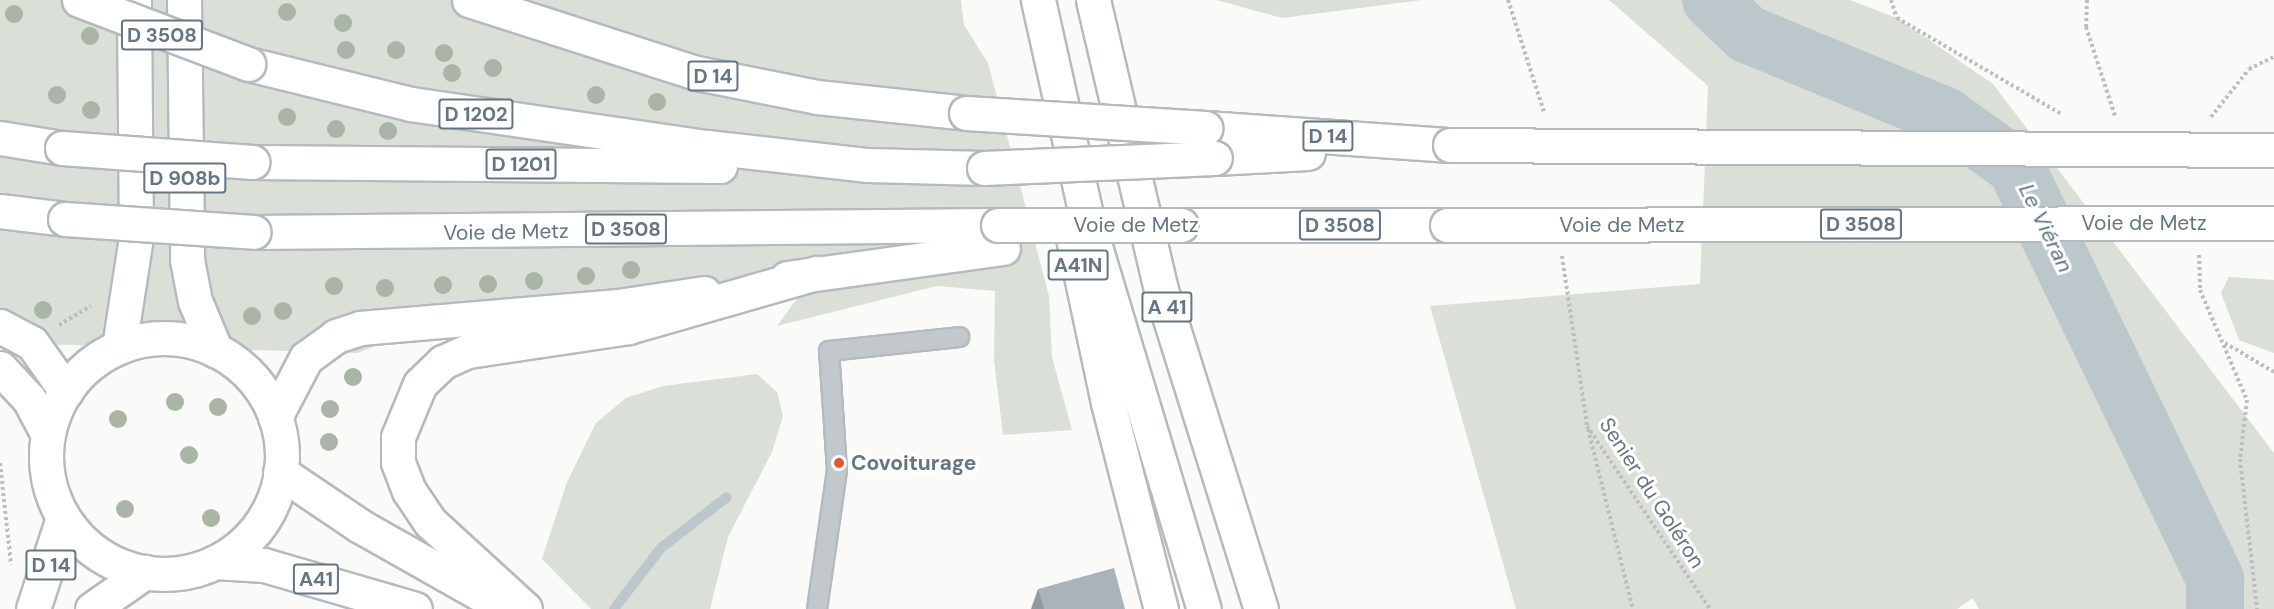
<!DOCTYPE html>
<html>
<head>
<meta charset="utf-8">
<style>
  body { margin:0 }
  #map { position:relative; width:2274px; height:609px; overflow:hidden; background:#fafaf8; font-family:"DM Sans",sans-serif }
  div>[style] { position:absolute }
  .green>* { inset:0; background:#dadfd7 }
  .stream>* { height:10px; margin:-5px; padding:0 5px; transform-origin:5px; border-radius:5px; background:#bbc7cb }
  .river>* { height:58px; margin:-29px; padding:0 29px; transform-origin:29px; border-radius:29px; background:#bbc7cb }
  .path>* { height:4px; margin-top:-2px; transform-origin:0; background:repeating-linear-gradient(90deg,#bbbfc2 0 3px,transparent 0 6px) }
  .roads { filter:drop-shadow(2px 0 #b5babe) drop-shadow(-2px 0 #b5babe) drop-shadow(0 2px #b5babe) drop-shadow(0 -2px #b5babe) }
  .service>* { height:18px; margin:-9px; padding:0 9px; transform-origin:9px; border-radius:9px; background:#c3c8cc }
  .primary>* { height:33px; margin:-16.5px; padding:0 16.5px; transform-origin:16.5px; border-radius:16.5px; background:#fff }
  .primary>.ring { margin:-16.5px; padding:0; box-sizing:content-box; background:none; border:33px solid #fff; border-radius:50% }
  .trunk>* { height:33px; margin:-16.5px; padding:0 16.5px; transform-origin:16.5px; border-radius:16.5px; background:#fff }
  .motorway>* { height:33px; margin:-16.5px; padding:0 16.5px; transform-origin:16.5px; border-radius:16.5px; background:#fff }
  .bridges { filter:drop-shadow(2px 0 #b4b9bd) drop-shadow(-2px 0 #b4b9bd) drop-shadow(0 2px #b4b9bd) drop-shadow(0 -2px #b4b9bd) }
  .trunk-bridge>* { height:33px; margin:-16.5px; padding:0 16.5px; transform-origin:16.5px; border-radius:16.5px; background:#fff }
  .trees>* { width:18px; height:18px; margin:-9px; border-radius:50%; background:#aab4a7 }
  .wall>* { inset:0; background:#929a9f }
  .building>* { inset:0; background:#aab3b9 }
  .dots>* { width:16px; height:16px; translate:-50% -50%; box-sizing:border-box; border:3px solid #fff; border-radius:50% }
  span { translate:-50% -50%; white-space:nowrap; text-align:center; line-height:1.15; -webkit-text-stroke:6px #fff; paint-order:stroke }
  .shield-label span { padding:2px 4px; background:#fff; border:2px solid; border-radius:4px; -webkit-text-stroke-width:0 }
  .shield-label { font-size:20px; color:#657683; font-weight:700 }
  .street-label { font-size:21px; color:#657683 }
  .poi-label { font-size:21px; color:#657683; font-weight:700 }
  .left { translate:0 -50%; text-align:left }
  .water-label { font-size:22px; color:#60757c; font-style:italic }
</style>
</head>
<body>
<div id="map">
  <div class="green">
    <i style="clip-path:polygon(0 0,961px 0,964px 25px,988px 63px,1049px 296px,1052px 357px,1072px 430px,1003px 435px,994px 360px,995px 291px,937px 286px,777px 326px,815px 274px,716px 301px,383px 343px,357px 353px,0 343px)"></i>
    <i style="clip-path:polygon(1216px 0,1422px 0,1282px 18px)"></i>
    <i style="clip-path:polygon(1609px 0,1850px 0,1897px 18px,1993px 84px,2274px 453px,2274px 609px,1979px 609px,1973px 598px,1957px 609px,1516px 609px,1430px 306px,1700px 284px,1708px 86px)"></i>
    <i style="clip-path:polygon(2229px 277px,2274px 280px,2274px 353px,2239px 340px,2221px 293px)"></i>
    <i style="clip-path:polygon(757px 374px,777px 392px,783px 416px,772px 452px,728px 537px,710px 609px,591px 609px,542px 559px,567px 482px,596px 423px,626px 398px,663px 386px)"></i>
  </div>
  <div class="stream">
    <i style="left:614px;top:609px;width:77px;rotate:-52.4deg"></i>
    <i style="left:661px;top:548px;width:83px;rotate:-37.7deg"></i>
  </div>
  <div class="river">
    <i style="left:1711px;top:0;width:50px;rotate:43.4deg"></i>
    <i style="left:1747px;top:34px;width:214px;rotate:22.5deg"></i>
    <i style="left:1945px;top:116px;width:87px;rotate:35.7deg"></i>
    <i style="left:2016px;top:167px;width:458px;rotate:64.2deg"></i>
    <i style="left:2215px;top:579px;width:30px;rotate:90deg"></i>
  </div>
  <div class="path">
    <i style="left:1508px;top:0;width:118px;rotate:72.2deg"></i>
    <i style="left:1891px;top:0;width:19px;rotate:72deg"></i>
    <i style="left:1897px;top:18px;width:190px;rotate:30.3deg"></i>
    <i style="left:2087px;top:0;width:27px;rotate:92deg"></i>
    <i style="left:2086px;top:27px;width:94px;rotate:72deg"></i>
    <i style="left:2211px;top:117px;width:61px;rotate:-51.6deg"></i>
    <i style="left:2249px;top:69px;width:28px;rotate:-26deg"></i>
    <i style="left:2199px;top:255px;width:35px;rotate:88deg"></i>
    <i style="left:2200px;top:290px;width:120px;rotate:66.9deg"></i>
    <i style="left:2247px;top:400px;width:59px;rotate:96.8deg"></i>
    <i style="left:2240px;top:459px;width:151px;rotate:83.5deg"></i>
    <i style="left:1562px;top:256px;width:172px;rotate:81.6deg"></i>
    <i style="left:1587px;top:426px;width:220px;rotate:56.1deg"></i>
    <i style="left:59px;top:325px;width:37px;rotate:-31deg"></i>
    <i style="left:2225px;top:343px;width:57px;rotate:30.6deg"></i>
    <i style="left:1588px;top:429px;width:186px;rotate:76deg"></i>
    <i style="left:0;top:463px;width:102px;rotate:83.8deg"></i>
  </div>
  <div class="roads">
    <div class="service">
      <i style="left:817px;top:609px;width:140px;rotate:-81.8deg"></i>
      <i style="left:837px;top:470px;width:119px;rotate:-93.8deg"></i>
      <i style="left:829px;top:351px;width:131px;rotate:-6.1deg"></i>
    </div>
    <div class="primary">
      <i style="left:184px;top:0;width:260px;rotate:89.3deg"></i>
      <i style="left:187px;top:260px;width:42px;rotate:79deg"></i>
      <i style="left:195px;top:301px;width:54px;rotate:67.2deg"></i>
      <i class="ring" style="left:46px;top:338px;width:203px;height:203px"></i>
      <i style="left:119px;top:347px;width:111px;rotate:-81.2deg"></i>
      <i style="left:136px;top:237px;width:237px;rotate:-90.5deg"></i>
      <i style="left:33px;top:609px;width:96px;rotate:-71.8deg"></i>
      <i style="left:92px;top:609px;width:65px;rotate:-34.9deg"></i>
    </div>
    <div class="trunk">
      <i style="left:469px;top:0;width:239px;rotate:17.8deg"></i>
      <i style="left:697px;top:73px;width:122px;rotate:11.3deg"></i>
      <i style="left:817px;top:97px;width:150px;rotate:6.1deg"></i>
      <i style="left:248px;top:64px;width:168px;rotate:13.8deg"></i>
      <i style="left:411px;top:104px;width:299px;rotate:8.3deg"></i>
      <i style="left:707px;top:147px;width:162px;rotate:6.4deg"></i>
      <i style="left:868px;top:165px;width:116px;rotate:1.5deg"></i>
      <i style="left:1206px;top:128px;width:245px;rotate:4deg"></i>
      <i style="left:0;top:138px;width:63px;rotate:9.2deg"></i>
      <i style="left:1215px;top:158px;width:93px;rotate:-3.1deg"></i>
      <i style="left:252px;top:162px;width:468px;rotate:0.5deg"></i>
      <i style="left:0;top:211px;width:65px;rotate:7deg"></i>
      <i style="left:1181px;top:225px;width:266px"></i>
      <i style="left:254px;top:232px;width:744px;rotate:-0.54deg"></i>
      <i style="left:787px;top:278px;width:218px;rotate:-7.9deg"></i>
      <i style="left:0;top:326px;width:36px;rotate:28deg"></i>
      <i style="left:32px;top:343px;width:59px;rotate:54.7deg"></i>
      <i style="left:0;top:368px;width:42px;rotate:46.9deg"></i>
      <i style="left:29px;top:399px;width:40px;rotate:62deg"></i>
      <i style="left:275px;top:417px;width:67px;rotate:-62.3deg"></i>
      <i style="left:306px;top:358px;width:37px;rotate:-36deg"></i>
      <i style="left:336px;top:336px;width:25px;rotate:-18deg"></i>
      <i style="left:360px;top:328px;width:259px;rotate:-4.9deg"></i>
      <i style="left:618px;top:306px;width:87px;rotate:-8.6deg"></i>
    </div>
    <div class="motorway">
      <i style="left:1038px;top:0;width:229px;rotate:77.4deg"></i>
      <i style="left:1088px;top:223px;width:403px;rotate:73.3deg"></i>
      <i style="left:1093px;top:0;width:298px;rotate:76.8deg"></i>
      <i style="left:1161px;top:290px;width:334px;rotate:72.6deg"></i>
      <i style="left:1073px;top:238px;width:169px;rotate:78deg"></i>
      <i style="left:1108px;top:403px;width:213px;rotate:75.6deg"></i>
      <i style="left:280px;top:472px;width:97px;rotate:34deg"></i>
      <i style="left:360px;top:526px;width:164px;rotate:29.5deg"></i>
      <i style="left:215px;top:562px;width:49px;rotate:3.5deg"></i>
      <i style="left:264px;top:565px;width:157px;rotate:16.2deg"></i>
      <i style="left:525px;top:609px;width:129px;rotate:-137.5deg"></i>
      <i style="left:430px;top:522px;width:37px;rotate:-124deg"></i>
      <i style="left:409px;top:491px;width:31px;rotate:-111deg"></i>
      <i style="left:398px;top:462px;width:25px;rotate:-90deg"></i>
      <i style="left:398px;top:437px;width:57px;rotate:-67.5deg"></i>
      <i style="left:420px;top:384px;width:32px;rotate:-44deg"></i>
      <i style="left:443px;top:362px;width:27px;rotate:-24deg"></i>
      <i style="left:468px;top:351px;width:162px;rotate:-8.5deg"></i>
      <i style="left:628px;top:327px;width:196px;rotate:-16deg"></i>
    </div>
  </div>
  <div class="bridges">
    <div class="trunk-bridge">
      <i style="left:79px;top:0;width:181px;rotate:20.7deg"></i>
      <i style="left:966px;top:113px;width:240px;rotate:3.6deg"></i>
      <i style="left:1450px;top:145px;width:824px;rotate:0.35deg"></i>
      <i style="left:62px;top:148px;width:191px;rotate:4.2deg"></i>
      <i style="left:984px;top:168px;width:231px;rotate:-2.5deg"></i>
      <i style="left:65px;top:219px;width:189px;rotate:3.9deg"></i>
      <i style="left:998px;top:225px;width:183px"></i>
      <i style="left:1447px;top:225px;width:827px;rotate:-0.14deg"></i>
    </div>
  </div>
  <div class="trees">
    <i style="left:287px;top:12px"></i>
    <i style="left:14px;top:14px"></i>
    <i style="left:343px;top:23px"></i>
    <i style="left:90px;top:36px"></i>
    <i style="left:346px;top:50px"></i>
    <i style="left:396px;top:50px"></i>
    <i style="left:444px;top:53px"></i>
    <i style="left:493px;top:68px"></i>
    <i style="left:452px;top:73px"></i>
    <i style="left:57px;top:95px"></i>
    <i style="left:596px;top:95px"></i>
    <i style="left:657px;top:102px"></i>
    <i style="left:91px;top:110px"></i>
    <i style="left:287px;top:117px"></i>
    <i style="left:336px;top:129px"></i>
    <i style="left:388px;top:131px"></i>
    <i style="left:631px;top:270px"></i>
    <i style="left:586px;top:276px"></i>
    <i style="left:534px;top:281px"></i>
    <i style="left:488px;top:284px"></i>
    <i style="left:443px;top:285px"></i>
    <i style="left:334px;top:286px"></i>
    <i style="left:385px;top:288px"></i>
    <i style="left:43px;top:310px"></i>
    <i style="left:283px;top:311px"></i>
    <i style="left:252px;top:316px"></i>
    <i style="left:353px;top:377px"></i>
    <i style="left:175px;top:402px"></i>
    <i style="left:218px;top:407px"></i>
    <i style="left:330px;top:409px"></i>
    <i style="left:118px;top:419px"></i>
    <i style="left:329px;top:442px"></i>
    <i style="left:189px;top:455px"></i>
    <i style="left:125px;top:509px"></i>
    <i style="left:211px;top:518px"></i>
  </div>
  <div class="wall">
    <i style="clip-path:polygon(1038px 589px,1125px 609px,1031px 609px)"></i>
  </div>
  <div class="building">
    <i style="clip-path:polygon(1114px 568px,1125px 609px,1044px 609px,1038px 589px)"></i>
  </div>
  <div class="dots">
    <i style="left:839px;top:463px;background:#e4572e"></i>
  </div>
  <div class="shield-label">
    <span style="left:162px;top:35px">D 3508</span>
    <span style="left:713px;top:76px">D 14</span>
    <span style="left:476px;top:114px">D 1202</span>
    <span style="left:1328px;top:136px">D 14</span>
    <span style="left:521px;top:164px">D 1201</span>
    <span style="left:185px;top:178px">D 908b</span>
    <span style="left:1861px;top:224px">D 3508</span>
    <span style="left:1340px;top:225px">D 3508</span>
    <span style="left:626px;top:229px">D 3508</span>
    <span style="left:1078px;top:265px">A41N</span>
    <span style="left:1167px;top:307px">A 41</span>
    <span style="left:51px;top:565px">D 14</span>
    <span style="left:316px;top:579px">A41</span>
  </div>
  <div class="street-label">
    <span style="left:2144px;top:223px">Voie de Metz</span>
    <span style="left:1136px;top:225px">Voie de Metz</span>
    <span style="left:1622px;top:225px">Voie de Metz</span>
    <span style="left:506px;top:232px;rotate:-1deg">Voie de Metz</span>
    <span style="left:1652px;top:493px;rotate:57deg">Senier du Goléron</span>
  </div>
  <div class="poi-label">
    <span class="left" style="left:851px;top:463px">Covoiturage</span>
  </div>
  <div class="water-label">
    <span style="left:2046px;top:228px;rotate:64deg">Le Viéran</span>
  </div>
</div>
</body>
</html>
